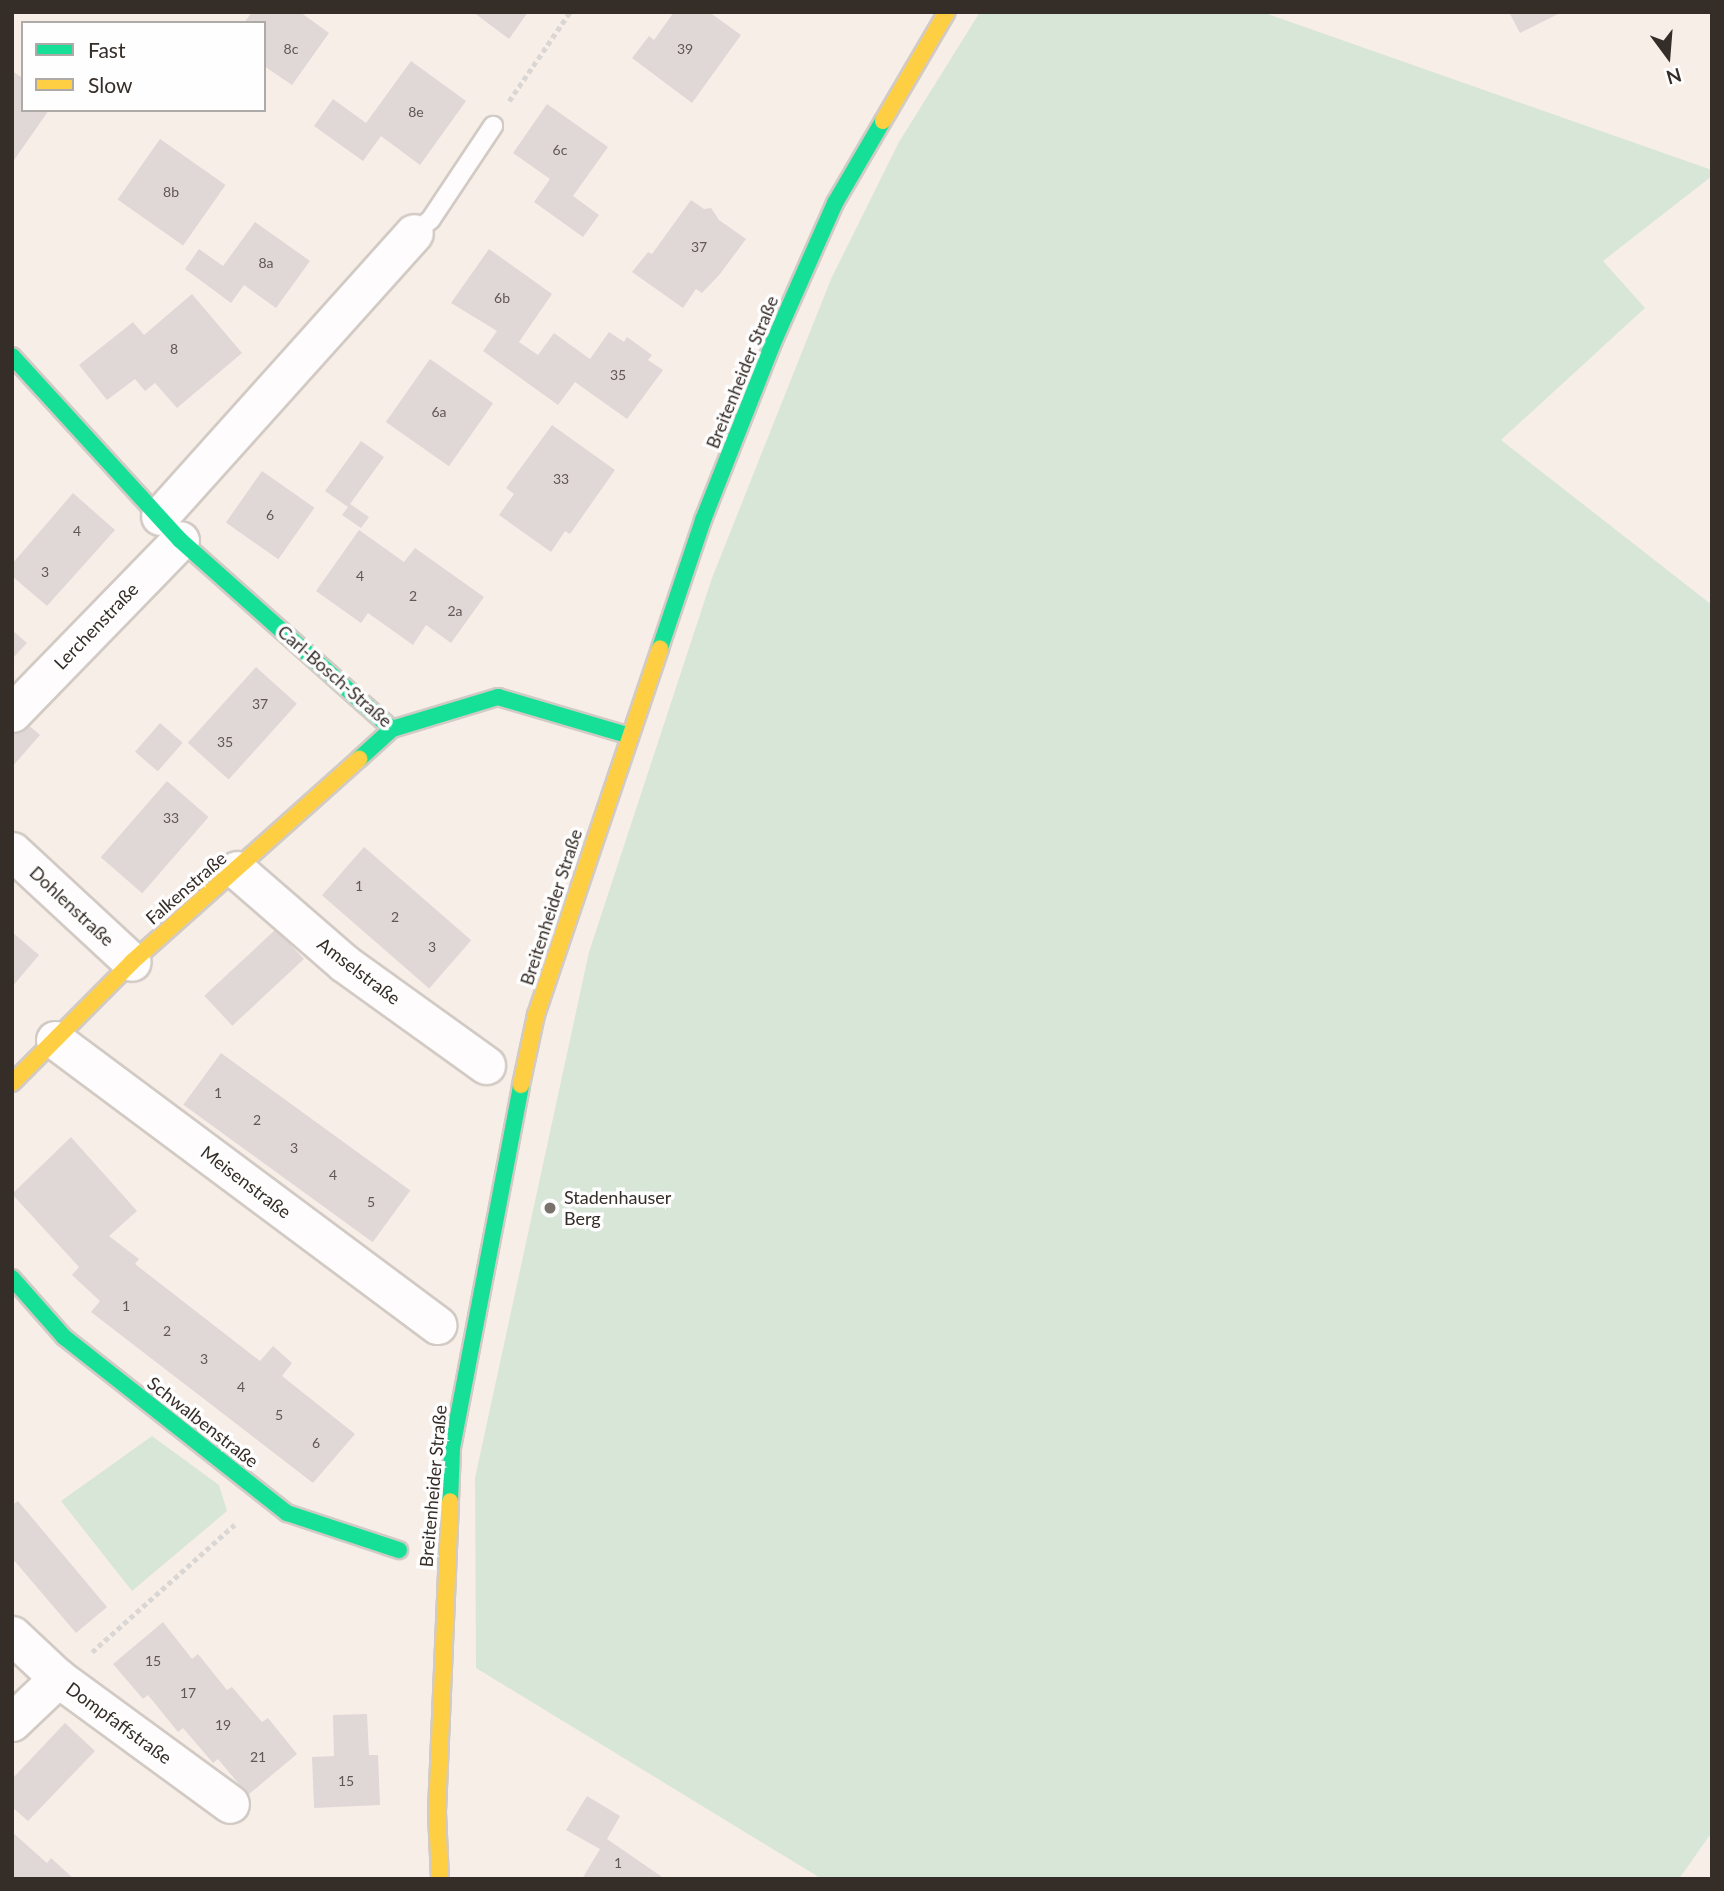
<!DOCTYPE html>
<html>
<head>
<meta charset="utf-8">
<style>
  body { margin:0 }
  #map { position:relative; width:1724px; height:1891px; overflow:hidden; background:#f8eee8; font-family:Lato,sans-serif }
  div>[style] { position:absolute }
  .green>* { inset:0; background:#d8e6d8 }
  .building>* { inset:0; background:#e0d7d7; transform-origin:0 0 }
  .path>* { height:4.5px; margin-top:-2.25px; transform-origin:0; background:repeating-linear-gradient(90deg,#d9d6d4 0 5px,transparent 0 8.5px) }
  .roads { filter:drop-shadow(2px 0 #d2cac4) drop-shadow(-2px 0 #d2cac4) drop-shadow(0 2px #d2cac4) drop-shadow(0 -2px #d2cac4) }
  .lane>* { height:18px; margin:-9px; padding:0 9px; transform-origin:9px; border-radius:9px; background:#fefcfc }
  .street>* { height:37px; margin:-18.5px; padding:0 18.5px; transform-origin:18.5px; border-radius:18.5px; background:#fefcfc }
  .fast>* { height:16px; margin:-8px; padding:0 8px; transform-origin:8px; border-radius:8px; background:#16e098 }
  .slow>* { height:16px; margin:-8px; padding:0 8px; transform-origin:8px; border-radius:8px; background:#ffcf43 }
  .dots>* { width:19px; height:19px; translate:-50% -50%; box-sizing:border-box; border:4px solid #fefefe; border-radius:50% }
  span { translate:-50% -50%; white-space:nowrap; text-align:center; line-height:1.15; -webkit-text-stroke:7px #fefefe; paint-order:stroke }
  .number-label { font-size:14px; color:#605854 }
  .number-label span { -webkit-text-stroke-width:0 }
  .street-label { font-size:18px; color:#352d27 }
  .poi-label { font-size:18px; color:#352d27 }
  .left { translate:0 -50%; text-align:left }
  .frame { position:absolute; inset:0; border:14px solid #352d27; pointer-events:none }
  .legend { position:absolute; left:21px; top:21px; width:245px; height:91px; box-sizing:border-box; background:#fefefe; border:2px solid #aeaaa8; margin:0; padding:9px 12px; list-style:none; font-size:21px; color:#352d27 }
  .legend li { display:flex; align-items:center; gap:14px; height:35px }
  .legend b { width:35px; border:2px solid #aeaaa8 }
  .north { position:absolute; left:1633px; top:21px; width:70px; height:70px; -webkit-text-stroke:5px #fefefe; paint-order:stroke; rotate:164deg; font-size:19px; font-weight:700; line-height:28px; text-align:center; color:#352d27 }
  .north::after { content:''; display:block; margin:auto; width:24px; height:32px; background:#352d27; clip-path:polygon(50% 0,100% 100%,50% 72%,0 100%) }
</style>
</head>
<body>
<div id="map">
  <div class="green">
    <i style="clip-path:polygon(980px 12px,1262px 12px,1712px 170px,1712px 176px,1603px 261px,1645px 308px,1501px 440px,1712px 605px,1712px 1832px,1679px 1879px,822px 1879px,476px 1668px,475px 1478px,589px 952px,712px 578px,831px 279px,899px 142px)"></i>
    <i style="clip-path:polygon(152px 1436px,219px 1485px,227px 1511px,132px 1591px,61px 1501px)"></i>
  </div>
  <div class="building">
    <i style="clip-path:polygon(252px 12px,300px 12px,329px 33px,292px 85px,264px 66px,264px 23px,244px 23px)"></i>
    <i style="clip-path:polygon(473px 12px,528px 12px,509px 39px)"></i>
    <i style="clip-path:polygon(674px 12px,709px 12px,741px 35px,692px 103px,632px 58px,649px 36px,654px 40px)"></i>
    <i style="clip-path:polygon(1509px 12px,1562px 12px,1520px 33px)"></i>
    <i style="clip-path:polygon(411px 61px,466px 101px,420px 165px,381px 136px,363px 161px,314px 126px,333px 99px,366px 123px)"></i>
    <i style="clip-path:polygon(12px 71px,23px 78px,23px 110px,49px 110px,12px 163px)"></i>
    <i style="clip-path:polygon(547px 104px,608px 147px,573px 196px,599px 215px,583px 237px,534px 202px,550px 179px,513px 153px)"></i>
    <i style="left:160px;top:139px;width:80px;height:74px;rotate:35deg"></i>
    <i style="clip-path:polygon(691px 200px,704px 209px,711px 208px,719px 220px,746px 239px,720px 274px,702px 293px,696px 289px,683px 308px,632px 272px,648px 252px,652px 254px)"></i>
    <i style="clip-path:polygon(255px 222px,310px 261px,276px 308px,244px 285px,231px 303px,185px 269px,199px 249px,223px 266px)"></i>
    <i style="clip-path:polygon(489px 249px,552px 294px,519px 342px,538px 355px,554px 333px,590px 359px,609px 332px,624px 342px,627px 337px,652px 355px,648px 360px,663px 370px,627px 419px,575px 382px,558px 405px,483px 351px,497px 331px,451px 303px)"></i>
    <i style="clip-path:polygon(192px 294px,242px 353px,177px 408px,155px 383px,145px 391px,135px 379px,107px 400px,79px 365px,133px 322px,144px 335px)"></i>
    <i style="left:430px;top:359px;width:77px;height:77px;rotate:35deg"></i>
    <i style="clip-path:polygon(552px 425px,615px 470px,570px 534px,565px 531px,551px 552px,499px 515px,514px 494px,506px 488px)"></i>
    <i style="clip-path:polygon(361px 441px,384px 457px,350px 504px,369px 517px,361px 528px,342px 515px,348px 507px,325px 491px)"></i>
    <i style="left:262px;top:471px;width:64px;height:63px;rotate:35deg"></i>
    <i style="clip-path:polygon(73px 493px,115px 530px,47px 606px,12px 576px,12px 564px)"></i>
    <i style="clip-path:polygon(359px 530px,404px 562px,415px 548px,484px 597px,451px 643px,426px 625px,413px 645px,368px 613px,361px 623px,316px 591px)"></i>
    <i style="clip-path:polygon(12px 630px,27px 643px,12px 659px)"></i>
    <i style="left:256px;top:667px;width:55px;height:102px;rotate:42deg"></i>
    <i style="clip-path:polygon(19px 717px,40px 735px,12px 767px,12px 725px)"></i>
    <i style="left:160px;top:723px;width:30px;height:38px;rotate:41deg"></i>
    <i style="left:167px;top:781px;width:55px;height:101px;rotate:41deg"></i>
    <i style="left:364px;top:847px;width:142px;height:64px;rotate:41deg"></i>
    <i style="left:276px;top:929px;width:41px;height:98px;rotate:47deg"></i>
    <i style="clip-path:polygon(12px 932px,39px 955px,12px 987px)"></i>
    <i style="left:221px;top:1053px;width:234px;height:64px;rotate:36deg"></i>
    <i style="clip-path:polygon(71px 1137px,137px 1211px,109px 1236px,139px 1259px,135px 1264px,260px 1361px,273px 1346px,292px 1363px,282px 1376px,355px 1434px,313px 1483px,91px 1312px,100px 1301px,72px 1275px,79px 1267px,12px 1194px)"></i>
    <i style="clip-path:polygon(18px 1501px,107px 1607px,76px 1633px,12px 1558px,12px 1505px)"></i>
    <i style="clip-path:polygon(163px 1622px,192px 1659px,198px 1654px,227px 1690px,232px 1687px,262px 1722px,268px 1718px,297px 1754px,248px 1795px,218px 1759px,213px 1763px,183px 1728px,178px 1732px,148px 1695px,143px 1699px,113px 1664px)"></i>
    <i style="clip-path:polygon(367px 1714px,369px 1755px,378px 1755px,380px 1805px,314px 1808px,312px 1757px,334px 1756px,333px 1715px)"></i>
    <i style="clip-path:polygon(65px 1723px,95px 1751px,28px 1821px,12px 1807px,12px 1779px)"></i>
    <i style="clip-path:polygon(587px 1796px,620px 1816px,607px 1839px,665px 1879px,582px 1879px,600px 1849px,566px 1830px)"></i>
    <i style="clip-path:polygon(12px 1832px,47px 1863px,51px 1858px,74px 1879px,12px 1879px)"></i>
  </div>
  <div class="path">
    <i style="left:509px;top:101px;width:108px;rotate:-55.6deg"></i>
    <i style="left:92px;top:1652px;width:191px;rotate:-41.8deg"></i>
  </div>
  <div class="roads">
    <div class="lane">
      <i style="left:414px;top:233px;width:22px;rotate:-39deg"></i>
      <i style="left:431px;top:219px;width:112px;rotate:-56.3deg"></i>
    </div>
    <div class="street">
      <i style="left:160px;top:516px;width:380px;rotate:-48.1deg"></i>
      <i style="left:12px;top:713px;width:241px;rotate:-45.8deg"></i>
      <i style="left:12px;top:851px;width:163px;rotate:42.8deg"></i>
      <i style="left:237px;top:870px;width:142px;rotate:41deg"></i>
      <i style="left:344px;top:963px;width:175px;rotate:35.7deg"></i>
      <i style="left:55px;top:1040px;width:477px;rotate:36.7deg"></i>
      <i style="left:12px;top:1635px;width:63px;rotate:43.1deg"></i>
      <i style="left:58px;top:1678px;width:213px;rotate:36.2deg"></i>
      <i style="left:12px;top:1722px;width:64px;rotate:-43.7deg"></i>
    </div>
    <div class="fast">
      <i style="left:12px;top:356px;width:249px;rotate:47.6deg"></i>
      <i style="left:180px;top:540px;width:284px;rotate:41.7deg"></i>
      <i style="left:660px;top:648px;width:135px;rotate:-71.4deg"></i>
      <i style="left:703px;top:520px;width:190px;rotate:-68.4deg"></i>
      <i style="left:773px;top:343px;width:153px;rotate:-66.1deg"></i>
      <i style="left:835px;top:203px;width:95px;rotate:-59.7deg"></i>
      <i style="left:359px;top:759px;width:45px;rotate:-42.3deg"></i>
      <i style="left:392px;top:729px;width:111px;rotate:-16.8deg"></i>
      <i style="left:498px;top:697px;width:134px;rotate:16.4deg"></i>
      <i style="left:12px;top:1278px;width:79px;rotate:48.6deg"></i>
      <i style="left:64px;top:1337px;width:284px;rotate:38.3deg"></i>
      <i style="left:287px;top:1513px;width:118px;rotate:18.3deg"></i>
      <i style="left:450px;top:1501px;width:53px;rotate:-87.8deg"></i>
      <i style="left:452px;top:1448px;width:369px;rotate:-79.2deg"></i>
    </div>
    <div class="slow">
      <i style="left:883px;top:121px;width:126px;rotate:-59.6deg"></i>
      <i style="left:12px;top:1083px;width:170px;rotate:-45.2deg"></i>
      <i style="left:132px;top:962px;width:305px;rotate:-41.8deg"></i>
      <i style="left:521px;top:1085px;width:72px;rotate:-77.9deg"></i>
      <i style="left:536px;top:1015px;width:387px;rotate:-71.3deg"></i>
      <i style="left:440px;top:1879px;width:67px;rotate:-92.6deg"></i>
      <i style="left:437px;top:1812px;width:311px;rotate:-87.6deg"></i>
    </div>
  </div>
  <div class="dots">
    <i style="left:550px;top:1208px;background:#79716b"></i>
  </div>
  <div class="number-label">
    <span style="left:291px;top:49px">8c</span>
    <span style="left:685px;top:49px">39</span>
    <span style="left:416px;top:112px">8e</span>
    <span style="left:560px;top:150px">6c</span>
    <span style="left:171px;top:192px">8b</span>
    <span style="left:699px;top:247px">37</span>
    <span style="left:266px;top:263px">8a</span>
    <span style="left:502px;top:298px">6b</span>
    <span style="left:174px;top:349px">8</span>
    <span style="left:618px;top:375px">35</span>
    <span style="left:439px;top:412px">6a</span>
    <span style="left:561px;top:479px">33</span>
    <span style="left:270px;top:515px">6</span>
    <span style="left:77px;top:531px">4</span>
    <span style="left:45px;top:572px">3</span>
    <span style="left:360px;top:576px">4</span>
    <span style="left:413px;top:596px">2</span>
    <span style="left:455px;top:611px">2a</span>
    <span style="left:260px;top:704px">37</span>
    <span style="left:225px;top:742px">35</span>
    <span style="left:171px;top:818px">33</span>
    <span style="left:359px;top:886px">1</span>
    <span style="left:395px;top:917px">2</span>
    <span style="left:432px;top:947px">3</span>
    <span style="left:218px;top:1093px">1</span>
    <span style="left:257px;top:1120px">2</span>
    <span style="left:294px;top:1148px">3</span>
    <span style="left:333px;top:1175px">4</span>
    <span style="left:371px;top:1202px">5</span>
    <span style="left:126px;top:1306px">1</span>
    <span style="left:167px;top:1331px">2</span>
    <span style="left:204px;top:1359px">3</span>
    <span style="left:241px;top:1387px">4</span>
    <span style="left:279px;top:1415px">5</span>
    <span style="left:316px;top:1443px">6</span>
    <span style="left:153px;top:1661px">15</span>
    <span style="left:188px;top:1693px">17</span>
    <span style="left:223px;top:1725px">19</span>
    <span style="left:258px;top:1757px">21</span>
    <span style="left:346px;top:1781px">15</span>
    <span style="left:618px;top:1863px">1</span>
  </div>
  <div class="street-label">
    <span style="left:742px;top:372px;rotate:-68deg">Breitenheider Straße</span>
    <span style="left:96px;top:626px;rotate:-46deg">Lerchenstraße</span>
    <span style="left:335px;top:676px;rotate:41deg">Carl-Bosch-Straße</span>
    <span style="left:186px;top:888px;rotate:-41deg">Falkenstraße</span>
    <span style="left:72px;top:906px;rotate:43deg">Dohlenstraße</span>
    <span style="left:551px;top:907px;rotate:-72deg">Breitenheider Straße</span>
    <span style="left:359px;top:971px;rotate:37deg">Amselstraße</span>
    <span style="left:246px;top:1182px;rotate:37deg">Meisenstraße</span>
    <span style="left:203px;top:1422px;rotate:38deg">Schwalbenstraße</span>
    <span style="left:433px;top:1486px;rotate:-85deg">Breitenheider Straße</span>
    <span style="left:119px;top:1723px;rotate:36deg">Dompfaffstraße</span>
  </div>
  <div class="poi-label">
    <span class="left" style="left:564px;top:1208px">Stadenhauser<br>Berg</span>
  </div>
  <div class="frame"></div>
  <ul class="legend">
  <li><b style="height:9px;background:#16e098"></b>Fast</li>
  <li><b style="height:9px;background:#ffcf43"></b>Slow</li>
  </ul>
  <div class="north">N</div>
</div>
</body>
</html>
